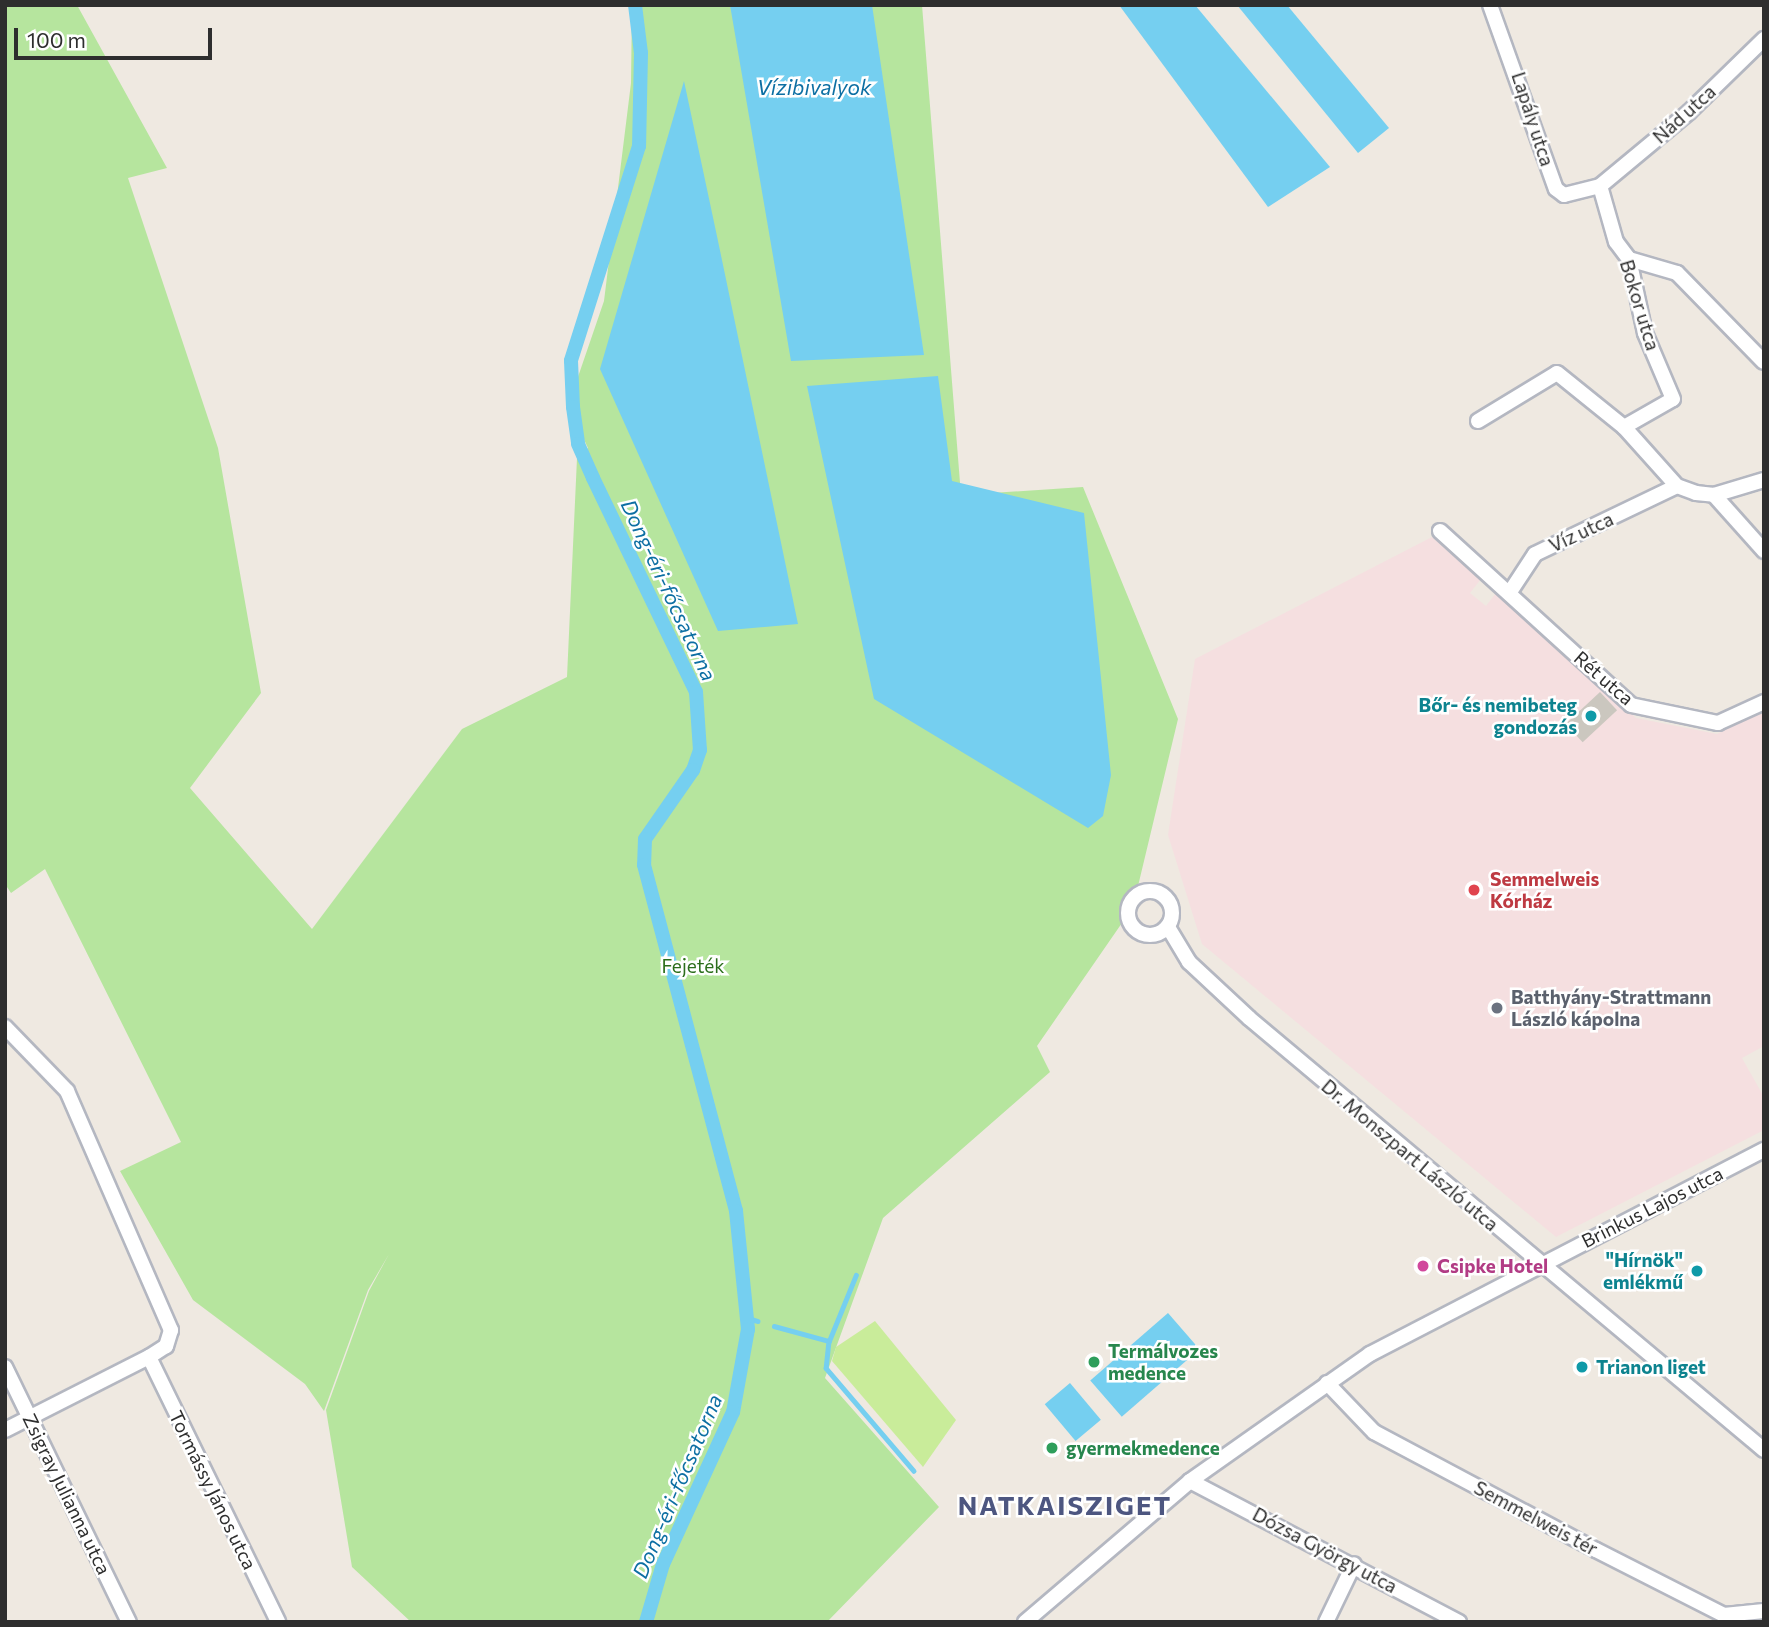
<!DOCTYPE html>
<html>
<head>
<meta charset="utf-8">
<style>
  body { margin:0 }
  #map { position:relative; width:1769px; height:1627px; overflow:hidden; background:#efe9e1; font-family:Commissioner,sans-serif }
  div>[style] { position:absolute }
  .medical>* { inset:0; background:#f5dfe0 }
  .green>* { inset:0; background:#b6e59e }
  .pitch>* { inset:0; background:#c9ec9a }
  .water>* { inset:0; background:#75cff0; transform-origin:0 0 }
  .stream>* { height:4.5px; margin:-2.25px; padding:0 2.25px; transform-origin:2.25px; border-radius:2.25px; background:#75cff0 }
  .canal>* { height:14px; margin:-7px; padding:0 7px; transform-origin:7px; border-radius:7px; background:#75cff0 }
  .building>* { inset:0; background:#cbc7bf; transform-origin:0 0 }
  .roads { filter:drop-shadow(2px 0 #b4b7c1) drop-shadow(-2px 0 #b4b7c1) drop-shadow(0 2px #b4b7c1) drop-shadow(0 -2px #b4b7c1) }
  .street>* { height:14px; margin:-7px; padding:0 7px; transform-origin:7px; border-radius:7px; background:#fff }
  .street>.ring { margin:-7px; padding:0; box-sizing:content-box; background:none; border:14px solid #fff; border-radius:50% }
  .dots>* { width:19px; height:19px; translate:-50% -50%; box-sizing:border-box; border:4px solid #fff; border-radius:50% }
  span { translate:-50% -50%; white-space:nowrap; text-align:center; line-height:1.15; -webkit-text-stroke:5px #fff; paint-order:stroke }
  .street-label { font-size:19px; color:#2e2e2e }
  .culture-label { font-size:19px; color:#0d838f; font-weight:700 }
  .right { translate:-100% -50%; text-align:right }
  .left { translate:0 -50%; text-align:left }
  .health-label { font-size:19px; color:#be3a42; font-weight:700 }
  .park-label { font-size:19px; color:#2c6e1b }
  .worship-label { font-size:19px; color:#5b616d; font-weight:700 }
  .hotel-label { font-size:19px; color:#b23c85; font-weight:700 }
  .leisure-label { font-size:19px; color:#27864d; font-weight:700 }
  .water-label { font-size:21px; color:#0d6fa3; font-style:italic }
  .district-label { font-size:26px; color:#4d5680; font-weight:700; letter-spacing:2px }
  .frame { position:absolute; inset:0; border:7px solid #2e2e2e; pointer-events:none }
  .scale { position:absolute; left:14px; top:28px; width:198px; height:32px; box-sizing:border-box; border:4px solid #2e2e2e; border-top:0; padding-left:9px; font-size:21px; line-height:24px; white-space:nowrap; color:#2e2e2e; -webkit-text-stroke:5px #fff; paint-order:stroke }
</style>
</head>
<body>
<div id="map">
  <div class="medical">
    <i style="clip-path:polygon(1432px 537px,1481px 579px,1470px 593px,1486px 606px,1496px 593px,1636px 718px,1717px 734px,1764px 709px,1764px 1046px,1742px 1058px,1764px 1097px,1764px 1130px,1556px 1237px,1202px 944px,1168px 835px,1195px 659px)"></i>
  </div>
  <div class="green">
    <i style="clip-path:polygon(5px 5px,77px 5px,167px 168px,128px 178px,218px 448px,261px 693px,190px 788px,312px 929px,462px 729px,567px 677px,577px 458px,588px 448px,568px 406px,604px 301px,631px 83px,632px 5px,922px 5px,961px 495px,1083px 487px,1178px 719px,1133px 907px,1037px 1046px,1050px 1072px,883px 1218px,825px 1378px,939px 1507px,827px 1622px,411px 1622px,352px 1567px,326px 1410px,369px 1291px,389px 1254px,368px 1290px,324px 1411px,305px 1384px,193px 1300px,120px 1171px,181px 1142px,45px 869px,11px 893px,5px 884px)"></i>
  </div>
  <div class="pitch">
    <i style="clip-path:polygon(875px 1321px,956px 1420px,923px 1467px,832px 1361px,836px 1347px)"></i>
  </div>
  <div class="water">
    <i style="clip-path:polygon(730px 5px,872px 5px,924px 355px,791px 361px)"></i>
    <i style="clip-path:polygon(1119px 5px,1195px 5px,1330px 167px,1268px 207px)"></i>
    <i style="clip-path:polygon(1237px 5px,1287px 5px,1389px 128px,1358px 153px)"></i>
    <i style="clip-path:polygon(684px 81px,718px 241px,798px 624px,718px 631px,600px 369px)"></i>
    <i style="clip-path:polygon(938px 376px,952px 481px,1084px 513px,1111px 775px,1103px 816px,1088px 828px,874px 699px,807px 386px)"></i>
    <i style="left:1168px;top:1313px;width:48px;height:103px;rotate:49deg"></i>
    <i style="left:1070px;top:1383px;width:48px;height:33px;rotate:50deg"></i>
  </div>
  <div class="stream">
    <i style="left:748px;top:1318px;width:10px;rotate:17deg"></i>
    <i style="left:774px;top:1326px;width:57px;rotate:15.3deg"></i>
    <i style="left:829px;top:1341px;width:27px;rotate:96deg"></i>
    <i style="left:826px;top:1368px;width:135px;rotate:49.5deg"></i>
    <i style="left:829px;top:1341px;width:71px;rotate:-67.8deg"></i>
  </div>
  <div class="canal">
    <i style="left:635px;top:5px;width:48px;rotate:82.9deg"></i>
    <i style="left:641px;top:53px;width:93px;rotate:91.2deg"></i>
    <i style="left:639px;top:146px;width:225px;rotate:107.6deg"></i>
    <i style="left:571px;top:361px;width:46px;rotate:87.5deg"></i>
    <i style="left:573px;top:407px;width:37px;rotate:82deg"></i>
    <i style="left:578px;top:444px;width:37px;rotate:66deg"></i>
    <i style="left:593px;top:478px;width:237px;rotate:64.3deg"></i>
    <i style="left:696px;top:692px;width:58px;rotate:86.1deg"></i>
    <i style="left:700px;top:750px;width:21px;rotate:109deg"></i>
    <i style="left:693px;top:770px;width:84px;rotate:124.8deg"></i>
    <i style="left:645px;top:839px;width:26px;rotate:92deg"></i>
    <i style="left:644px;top:865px;width:358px;rotate:75.1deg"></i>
    <i style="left:736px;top:1211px;width:119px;rotate:84.2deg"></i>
    <i style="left:748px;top:1329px;width:84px;rotate:100.2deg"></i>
    <i style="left:733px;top:1412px;width:167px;rotate:114.7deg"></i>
    <i style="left:663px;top:1564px;width:60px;rotate:106.3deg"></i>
  </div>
  <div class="building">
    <i style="left:1600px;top:692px;width:25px;height:47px;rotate:47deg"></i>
  </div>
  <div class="roads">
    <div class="street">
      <i style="left:1490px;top:5px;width:195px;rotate:70.3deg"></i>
      <i style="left:1556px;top:189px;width:10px;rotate:37deg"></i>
      <i style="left:1564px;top:195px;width:37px;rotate:-14deg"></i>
      <i style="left:1600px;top:186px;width:116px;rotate:-39.7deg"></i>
      <i style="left:1689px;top:112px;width:105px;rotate:-44.2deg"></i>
      <i style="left:1629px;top:259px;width:50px;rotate:16.3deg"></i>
      <i style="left:1677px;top:273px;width:124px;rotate:45.7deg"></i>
      <i style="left:1478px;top:421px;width:92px;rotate:-31.3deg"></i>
      <i style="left:1557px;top:373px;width:86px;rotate:38.9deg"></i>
      <i style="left:1624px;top:427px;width:56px;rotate:-29.7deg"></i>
      <i style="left:1673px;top:399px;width:72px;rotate:-113deg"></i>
      <i style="left:1645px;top:333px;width:76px;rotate:-102.2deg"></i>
      <i style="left:1629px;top:259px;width:21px;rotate:-127deg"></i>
      <i style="left:1616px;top:242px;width:58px;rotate:-105.9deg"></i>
      <i style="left:1624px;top:427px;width:79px;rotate:48.1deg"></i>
      <i style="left:1677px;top:486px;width:20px;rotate:20deg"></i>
      <i style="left:1696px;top:493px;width:18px;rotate:6deg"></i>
      <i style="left:1714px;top:495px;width:52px;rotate:-16.7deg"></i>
      <i style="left:1714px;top:495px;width:75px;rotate:48.2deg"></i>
      <i style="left:1440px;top:531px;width:258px;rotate:42.3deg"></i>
      <i style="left:1631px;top:705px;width:89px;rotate:11.7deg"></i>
      <i style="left:1718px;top:723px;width:51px;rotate:-24.5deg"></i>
      <i style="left:1510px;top:592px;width:45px;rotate:-56.7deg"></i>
      <i style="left:1535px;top:554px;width:157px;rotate:-25.6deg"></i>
      <i class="ring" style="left:1128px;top:891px;width:30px;height:30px"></i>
      <i style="left:1168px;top:927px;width:41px;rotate:59deg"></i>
      <i style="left:1189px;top:962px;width:82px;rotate:43deg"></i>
      <i style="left:1249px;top:1018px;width:672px;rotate:39.99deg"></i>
      <i style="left:5px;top:1027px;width:89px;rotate:45.9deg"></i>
      <i style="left:67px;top:1091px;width:261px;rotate:66.5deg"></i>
      <i style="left:171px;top:1330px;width:17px;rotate:107deg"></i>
      <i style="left:166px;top:1346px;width:20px;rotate:147deg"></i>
      <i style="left:149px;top:1357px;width:161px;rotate:153.1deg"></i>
      <i style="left:149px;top:1357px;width:295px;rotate:64deg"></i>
      <i style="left:5px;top:1367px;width:284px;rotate:64.1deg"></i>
      <i style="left:1327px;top:1383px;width:68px;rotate:46.2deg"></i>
      <i style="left:1374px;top:1432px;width:251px;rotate:28deg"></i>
      <i style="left:1596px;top:1550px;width:144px;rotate:26.9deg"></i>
      <i style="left:1724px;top:1615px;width:40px;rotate:-5.7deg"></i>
      <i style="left:1190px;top:1481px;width:304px;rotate:27.7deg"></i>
      <i style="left:1025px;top:1622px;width:217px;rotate:-40.5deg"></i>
      <i style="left:1190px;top:1481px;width:220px;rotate:-35.2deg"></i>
      <i style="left:1370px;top:1354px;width:444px;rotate:-27.4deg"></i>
      <i style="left:1326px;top:1622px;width:64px;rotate:-64.2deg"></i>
    </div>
  </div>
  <div class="dots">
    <i style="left:1591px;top:716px;background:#0f9aa8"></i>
    <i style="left:1474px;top:890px;background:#e0444e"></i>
    <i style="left:1497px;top:1008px;background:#6b7280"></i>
    <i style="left:1423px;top:1266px;background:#d1479c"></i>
    <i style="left:1697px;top:1271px;background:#0f9aa8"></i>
    <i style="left:1094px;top:1362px;background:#2e9e5b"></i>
    <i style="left:1582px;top:1367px;background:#0f9aa8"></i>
    <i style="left:1052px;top:1448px;background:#2e9e5b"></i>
  </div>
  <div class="street-label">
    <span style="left:1684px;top:114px;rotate:-42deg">Nád utca</span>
    <span style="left:1533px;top:119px;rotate:72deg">Lapály utca</span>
    <span style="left:1640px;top:305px;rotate:73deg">Bokor utca</span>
    <span style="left:1581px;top:532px;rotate:-25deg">Víz utca</span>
    <span style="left:1604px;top:678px;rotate:41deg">Rét utca</span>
    <span style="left:1410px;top:1155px;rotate:40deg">Dr. Monszpart László utca</span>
    <span style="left:1652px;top:1207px;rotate:-27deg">Brinkus Lajos utca</span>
    <span style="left:213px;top:1490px;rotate:64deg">Tormássy János utca</span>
    <span style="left:67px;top:1494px;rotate:64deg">Zsigray Julianna utca</span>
    <span style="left:1536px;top:1518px;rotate:28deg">Semmelweis tér</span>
    <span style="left:1325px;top:1550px;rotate:28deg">Dózsa György utca</span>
  </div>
  <div class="culture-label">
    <span class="right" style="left:1577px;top:716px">Bőr- és nemibeteg<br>gondozás</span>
    <span class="right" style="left:1683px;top:1271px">"Hírnök"<br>emlékmű</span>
    <span class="left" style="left:1596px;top:1367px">Trianon liget</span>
  </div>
  <div class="health-label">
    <span class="left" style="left:1490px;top:890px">Semmelweis<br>Kórház</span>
  </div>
  <div class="park-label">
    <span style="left:693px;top:966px">Fejeték</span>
  </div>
  <div class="worship-label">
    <span class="left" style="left:1511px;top:1008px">Batthyány-Strattmann<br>László kápolna</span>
  </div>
  <div class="hotel-label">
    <span class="left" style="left:1437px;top:1266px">Csipke Hotel</span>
  </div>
  <div class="leisure-label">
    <span class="left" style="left:1108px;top:1362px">Termálvozes<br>medence</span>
    <span class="left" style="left:1066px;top:1448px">gyermekmedence</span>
  </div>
  <div class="water-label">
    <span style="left:814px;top:87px">Vízibivalyok</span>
    <span style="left:669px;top:590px;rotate:65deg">Dong-éri-főcsatorna</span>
    <span style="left:677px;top:1486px;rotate:-67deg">Dong-éri-főcsatorna</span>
  </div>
  <div class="district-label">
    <span style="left:1065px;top:1505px">NATKAISZIGET</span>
  </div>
  <div class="frame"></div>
  <div class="scale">100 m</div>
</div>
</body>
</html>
